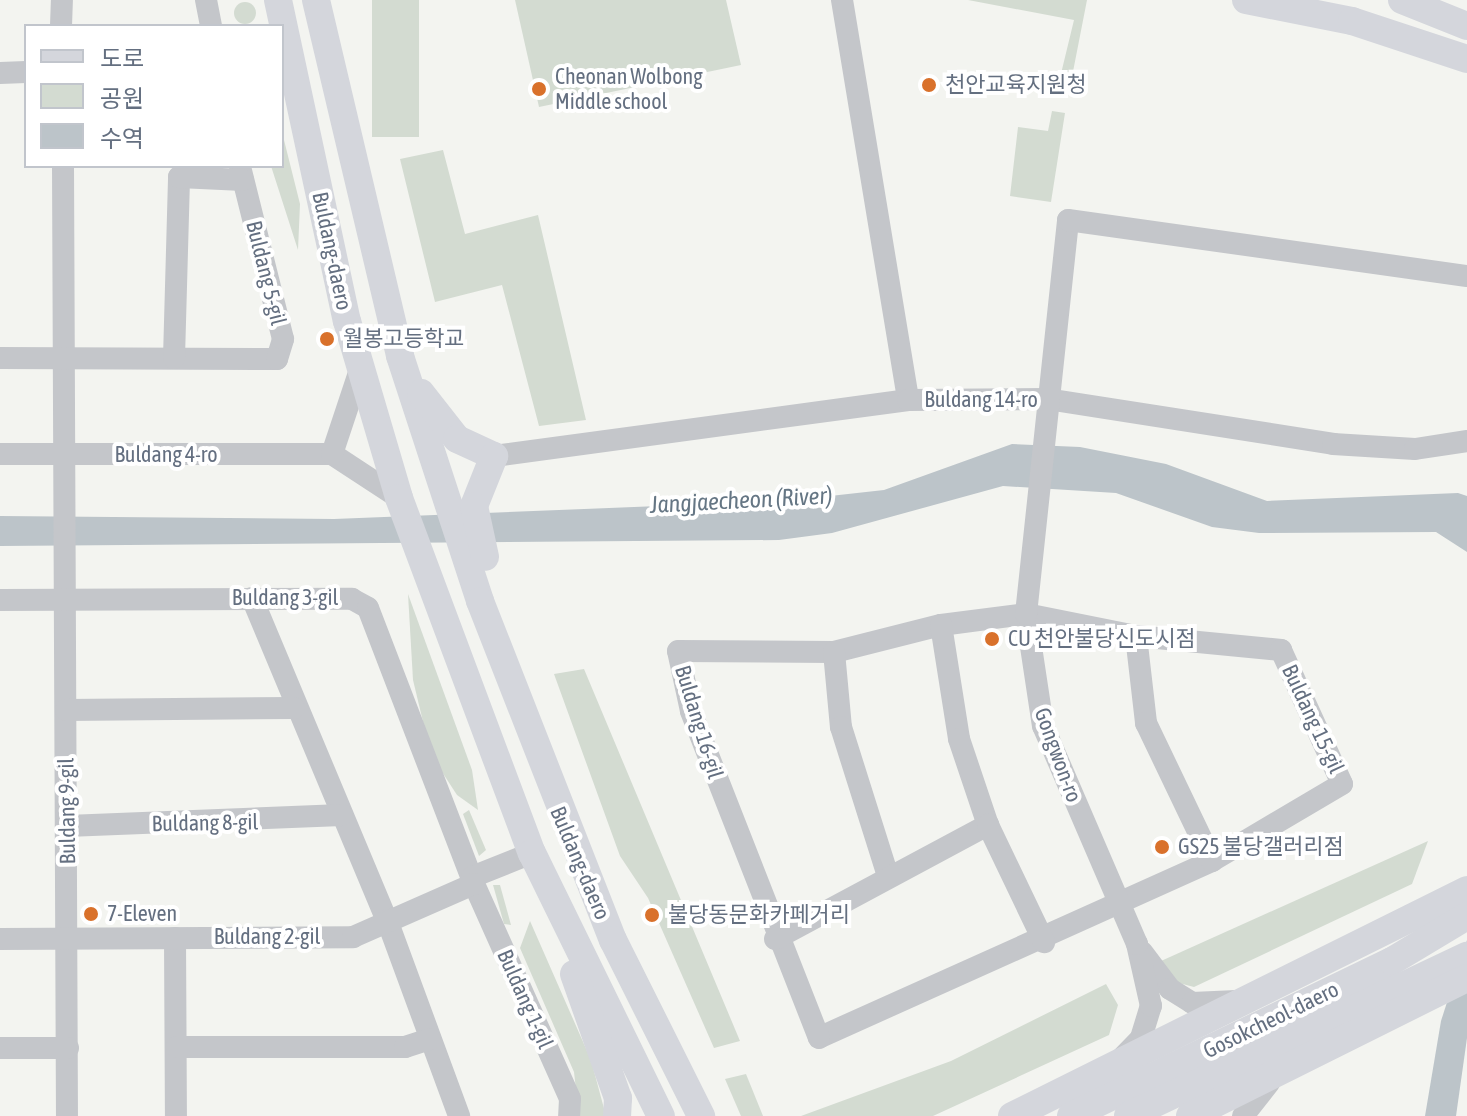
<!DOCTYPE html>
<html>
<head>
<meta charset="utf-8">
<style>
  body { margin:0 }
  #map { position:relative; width:1467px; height:1116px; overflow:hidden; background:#f3f4f0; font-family:"Asap Condensed","Noto Sans KR",sans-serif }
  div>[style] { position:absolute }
  .green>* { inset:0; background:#d3dbd1; transform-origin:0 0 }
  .round { border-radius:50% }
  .water>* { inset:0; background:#bcc4c9 }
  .minor>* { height:22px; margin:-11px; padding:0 11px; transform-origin:11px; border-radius:11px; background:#c4c6ca }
  .major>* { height:28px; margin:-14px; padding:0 14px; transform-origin:14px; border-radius:14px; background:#d4d6dc }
  .dots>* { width:22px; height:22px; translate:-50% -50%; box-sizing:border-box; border:4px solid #fff; border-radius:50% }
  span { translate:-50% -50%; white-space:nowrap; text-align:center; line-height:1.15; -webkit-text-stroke:8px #fff; paint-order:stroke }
  .poi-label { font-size:22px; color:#646f80 }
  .left { translate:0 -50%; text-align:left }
  .street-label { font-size:22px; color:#646f80 }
  .water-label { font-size:24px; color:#657684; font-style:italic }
  .legend { position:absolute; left:24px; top:24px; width:260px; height:144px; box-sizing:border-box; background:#fff; border:2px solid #c1c5cc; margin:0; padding:10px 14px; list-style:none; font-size:24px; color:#646f80 }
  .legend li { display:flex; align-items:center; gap:16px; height:40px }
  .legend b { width:40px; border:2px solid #c1c5cc }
</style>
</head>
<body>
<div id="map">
  <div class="green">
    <i style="left:372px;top:0;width:47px;height:137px"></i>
    <i style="clip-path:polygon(515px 0,726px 0,741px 65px,539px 107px)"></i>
    <i style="clip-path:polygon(968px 0,1087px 0,1070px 87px,1058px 86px,1074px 20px)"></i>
    <i class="round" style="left:234px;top:2px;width:22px;height:22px"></i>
    <i style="clip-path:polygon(1052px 111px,1065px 113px,1051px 202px,1010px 196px,1018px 127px,1048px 131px)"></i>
    <i style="clip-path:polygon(282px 132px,300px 204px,298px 250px,271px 166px,282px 166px)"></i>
    <i style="clip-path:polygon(443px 150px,465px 234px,538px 215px,586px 420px,539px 426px,502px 285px,435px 302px,400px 159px)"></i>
    <i style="clip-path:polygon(408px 594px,472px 770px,478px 810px,457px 795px,431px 755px,413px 680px)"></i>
    <i style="clip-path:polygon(584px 669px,740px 1041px,714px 1048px,648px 898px,620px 856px,554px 674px)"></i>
    <i style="clip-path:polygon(469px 810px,486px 850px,479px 856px,463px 814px)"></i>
    <i style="clip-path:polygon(1428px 841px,1412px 884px,1194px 987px,1175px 982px,1161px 961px)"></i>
    <i style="clip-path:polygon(493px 885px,500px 885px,511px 925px,504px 924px)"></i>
    <i style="clip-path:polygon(530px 921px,591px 1060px,606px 1116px,579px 1116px,574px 1072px,520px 948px)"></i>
    <i style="clip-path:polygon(1106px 984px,1118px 1005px,1109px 1035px,933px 1116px,801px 1116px,951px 1061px)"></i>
    <i style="clip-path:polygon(746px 1074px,763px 1116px,741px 1116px,725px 1079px)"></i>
  </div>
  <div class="water">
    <i style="clip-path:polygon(1012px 444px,1080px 447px,1166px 464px,1267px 501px,1458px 493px,1467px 496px,1467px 552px,1436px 532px,1259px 533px,1212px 527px,1116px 493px,1003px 486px,832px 533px,779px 540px,0 546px,0 516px,334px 519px,785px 501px,884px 490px)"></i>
    <i style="clip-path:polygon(1467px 940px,1467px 1038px,1456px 1116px,1425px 1116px,1441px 1021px)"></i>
  </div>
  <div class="minor">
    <i style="left:206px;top:0;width:26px;rotate:79deg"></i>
    <i style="left:842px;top:0;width:405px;rotate:80.6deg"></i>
    <i style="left:61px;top:26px;width:26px;rotate:-88deg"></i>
    <i style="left:0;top:73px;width:26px;rotate:-2deg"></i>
    <i style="left:63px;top:166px;width:950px;rotate:89.76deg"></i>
    <i style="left:0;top:358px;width:277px;rotate:0.2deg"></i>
    <i style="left:277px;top:359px;width:21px;rotate:-73deg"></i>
    <i style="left:283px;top:339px;width:178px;rotate:-104deg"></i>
    <i style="left:174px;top:358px;width:181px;rotate:-88.4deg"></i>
    <i style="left:179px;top:177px;width:64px;rotate:2.7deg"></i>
    <i style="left:0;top:454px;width:332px"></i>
    <i style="left:332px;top:454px;width:80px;rotate:33.3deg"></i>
    <i style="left:332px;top:454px;width:89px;rotate:-71.6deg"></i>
    <i style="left:494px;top:456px;width:418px;rotate:-7.7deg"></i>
    <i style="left:908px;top:400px;width:139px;rotate:-0.4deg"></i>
    <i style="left:1047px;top:399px;width:290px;rotate:8.9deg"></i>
    <i style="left:1333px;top:444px;width:82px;rotate:3.5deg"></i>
    <i style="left:1415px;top:449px;width:53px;rotate:-8.7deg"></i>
    <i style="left:252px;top:598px;width:349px;rotate:67.3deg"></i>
    <i style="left:387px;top:920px;width:209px;rotate:69.8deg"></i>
    <i style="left:0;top:600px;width:352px;rotate:-0.2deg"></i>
    <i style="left:352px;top:599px;width:18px;rotate:29deg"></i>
    <i style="left:368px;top:608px;width:296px;rotate:69deg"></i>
    <i style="left:474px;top:884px;width:235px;rotate:65.9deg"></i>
    <i style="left:570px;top:1099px;width:17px;rotate:93deg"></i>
    <i style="left:1026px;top:614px;width:112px;rotate:11.3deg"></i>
    <i style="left:1136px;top:636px;width:146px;rotate:5.5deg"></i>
    <i style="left:1281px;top:650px;width:147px;rotate:65.5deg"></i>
    <i style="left:1342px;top:784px;width:151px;rotate:149.4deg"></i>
    <i style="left:1212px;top:861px;width:431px;rotate:155.8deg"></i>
    <i style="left:819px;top:1038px;width:351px;rotate:-111.4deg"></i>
    <i style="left:691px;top:711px;width:61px;rotate:-102.2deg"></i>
    <i style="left:678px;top:651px;width:156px;rotate:0.4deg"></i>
    <i style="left:834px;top:652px;width:110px;rotate:-14.2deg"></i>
    <i style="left:941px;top:625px;width:86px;rotate:-7.4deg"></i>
    <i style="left:941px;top:625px;width:115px;rotate:81deg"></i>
    <i style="left:959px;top:739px;width:91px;rotate:71.4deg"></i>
    <i style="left:1136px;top:636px;width:88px;rotate:83.4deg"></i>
    <i style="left:1146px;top:723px;width:153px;rotate:64.4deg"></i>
    <i style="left:834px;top:652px;width:75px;rotate:84.7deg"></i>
    <i style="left:841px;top:727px;width:156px;rotate:72.5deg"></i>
    <i style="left:66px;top:710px;width:228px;rotate:-0.5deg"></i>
    <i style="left:67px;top:826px;width:275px;rotate:-2.3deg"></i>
    <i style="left:472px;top:877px;width:65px;rotate:-21.8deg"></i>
    <i style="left:175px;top:938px;width:178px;rotate:89.7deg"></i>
    <i style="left:0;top:939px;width:353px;rotate:-0.3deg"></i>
    <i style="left:353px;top:937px;width:132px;rotate:-23.7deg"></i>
    <i style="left:775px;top:939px;width:242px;rotate:-28.2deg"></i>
    <i style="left:988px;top:825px;width:130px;rotate:64.4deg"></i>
    <i style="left:1142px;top:952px;width:46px;rotate:52.9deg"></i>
    <i style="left:1170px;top:989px;width:26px;rotate:32deg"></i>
    <i style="left:1192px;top:1003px;width:45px;rotate:-2.5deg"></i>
    <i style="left:177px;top:1047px;width:228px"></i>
    <i style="left:405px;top:1047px;width:26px;rotate:-18deg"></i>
    <i style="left:0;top:1048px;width:68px"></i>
    <i style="left:1122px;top:1058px;width:28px;rotate:-46deg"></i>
    <i style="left:1141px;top:1038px;width:34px;rotate:-73deg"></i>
    <i style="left:1151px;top:1006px;width:64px;rotate:-102.7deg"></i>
    <i style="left:1137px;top:944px;width:237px;rotate:-113.3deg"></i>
    <i style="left:1043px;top:726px;width:113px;rotate:-98.6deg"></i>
    <i style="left:1026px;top:614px;width:396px;rotate:-83.9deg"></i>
    <i style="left:1068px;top:220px;width:403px;rotate:8deg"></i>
    <i style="left:1243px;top:1116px;width:42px;rotate:-51.8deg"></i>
  </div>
  <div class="major">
    <i style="left:278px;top:0;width:328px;rotate:77.9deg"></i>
    <i style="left:347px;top:321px;width:184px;rotate:73.6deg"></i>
    <i style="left:399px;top:498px;width:379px;rotate:69.5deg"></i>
    <i style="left:532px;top:853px;width:293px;rotate:63.9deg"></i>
    <i style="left:316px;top:0;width:366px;rotate:76.7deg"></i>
    <i style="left:400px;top:356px;width:258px;rotate:71.9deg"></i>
    <i style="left:480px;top:601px;width:364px;rotate:68.6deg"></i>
    <i style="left:613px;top:940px;width:197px;rotate:63.4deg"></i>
    <i style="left:1246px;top:0;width:108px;rotate:11.2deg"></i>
    <i style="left:1352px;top:21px;width:121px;rotate:18.3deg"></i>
    <i style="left:1402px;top:0;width:70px;rotate:21.8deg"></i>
    <i style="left:421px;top:393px;width:58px;rotate:52deg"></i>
    <i style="left:457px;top:439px;width:41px;rotate:24.7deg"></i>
    <i style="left:494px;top:456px;width:54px;rotate:111.8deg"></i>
    <i style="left:474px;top:506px;width:52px;rotate:77.8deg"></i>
    <i style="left:574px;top:974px;width:132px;rotate:70.5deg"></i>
    <i style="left:618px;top:1098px;width:18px;rotate:93deg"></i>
    <i style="left:1012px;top:1116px;width:508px;rotate:-26.41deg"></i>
    <i style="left:1071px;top:1116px;width:356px;rotate:-25.8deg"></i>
    <i style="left:1392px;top:961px;width:87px;rotate:-31deg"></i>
    <i style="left:1128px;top:1116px;width:375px;rotate:-25.3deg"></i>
    <i style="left:1190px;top:1116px;width:309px;rotate:-26.5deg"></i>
  </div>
  <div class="dots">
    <i style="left:929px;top:85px;background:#d9712b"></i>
    <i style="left:539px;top:89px;background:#d9712b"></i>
    <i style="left:327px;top:339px;background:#d9712b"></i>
    <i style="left:992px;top:639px;background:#d9712b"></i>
    <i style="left:1162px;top:847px;background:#d9712b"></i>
    <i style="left:91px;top:914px;background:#d9712b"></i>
    <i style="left:652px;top:915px;background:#d9712b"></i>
  </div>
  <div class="poi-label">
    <span class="left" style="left:555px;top:89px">Cheonan Wolbong<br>Middle school</span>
    <span class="left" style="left:945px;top:85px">천안교육지원청</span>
    <span class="left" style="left:343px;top:339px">월봉고등학교</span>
    <span class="left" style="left:1008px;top:639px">CU 천안불당신도시점</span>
    <span class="left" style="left:1178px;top:847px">GS25 불당갤러리점</span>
    <span class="left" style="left:107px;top:914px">7-Eleven</span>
    <span class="left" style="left:668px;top:915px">불당동문화카페거리</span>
  </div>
  <div class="street-label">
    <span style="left:332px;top:251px;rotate:78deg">Buldang-daero</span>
    <span style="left:266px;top:273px;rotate:76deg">Buldang 5-gil</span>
    <span style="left:981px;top:400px">Buldang 14-ro</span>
    <span style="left:166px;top:455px">Buldang 4-ro</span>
    <span style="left:285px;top:598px">Buldang 3-gil</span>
    <span style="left:1313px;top:719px;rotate:65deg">Buldang 15-gil</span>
    <span style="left:699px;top:722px;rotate:73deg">Buldang 16-gil</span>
    <span style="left:1058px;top:755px;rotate:70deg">Gongwon-ro</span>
    <span style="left:67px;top:811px;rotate:-91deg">Buldang 9-gil</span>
    <span style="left:205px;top:823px;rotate:-1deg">Buldang 8-gil</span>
    <span style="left:580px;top:863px;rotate:67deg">Buldang-daero</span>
    <span style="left:267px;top:937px">Buldang 2-gil</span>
    <span style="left:525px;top:999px;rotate:66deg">Buldang 1-gil</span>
    <span style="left:1271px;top:1020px;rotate:-26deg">Gosokcheol-daero</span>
  </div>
  <div class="water-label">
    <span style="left:741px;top:500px;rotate:-3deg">Jangjaecheon (River)</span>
  </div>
  <ul class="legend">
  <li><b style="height:10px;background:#d4d6dc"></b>도로</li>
  <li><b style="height:22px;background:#d3dbd1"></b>공원</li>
  <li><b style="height:22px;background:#bcc4c9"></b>수역</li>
  </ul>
</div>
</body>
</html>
